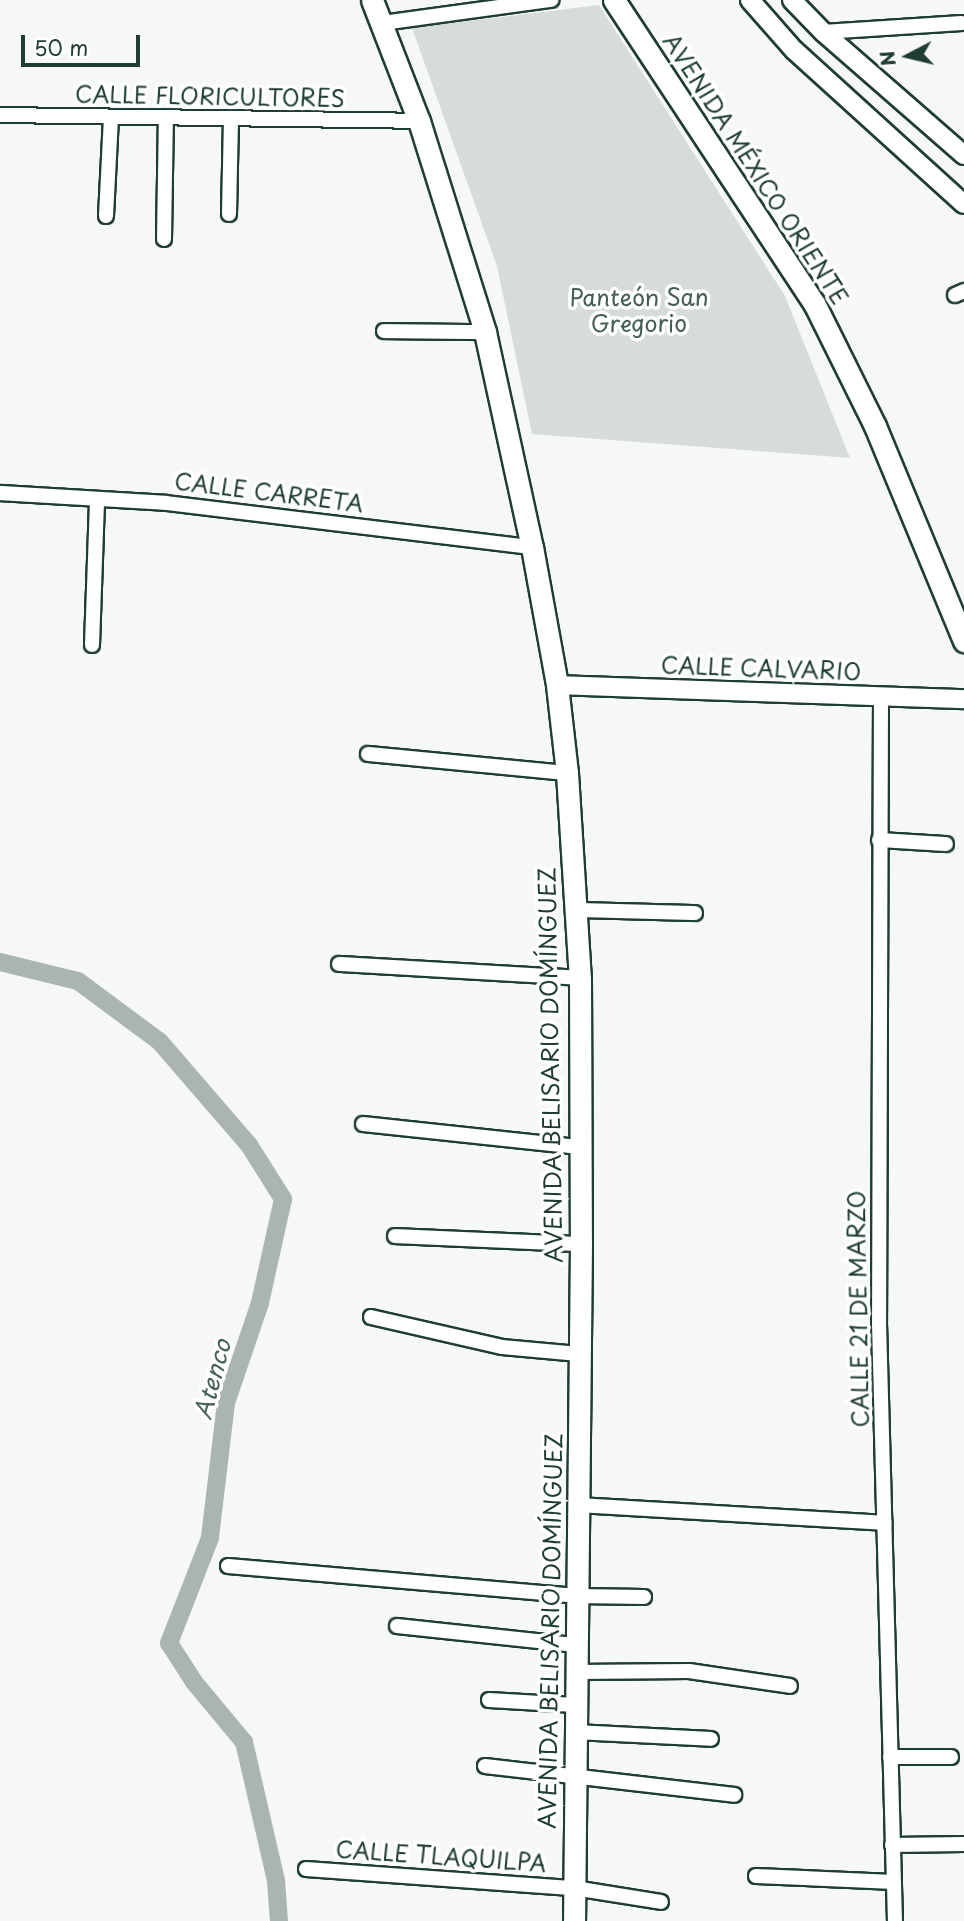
<!DOCTYPE html>
<html>
<head>
<meta charset="utf-8">
<style>
  body { margin:0 }
  #map { position:relative; width:964px; height:1921px; overflow:hidden; background:#f6f7f7; font-family:"Playpen Sans",sans-serif }
  div>[style] { position:absolute }
  .green>* { inset:0; background:#d6dcdb }
  .canal>* { height:18px; margin:-9px; padding:0 9px; transform-origin:9px; border-radius:9px; background:#aab5b1 }
  .roads { filter:drop-shadow(2px 0 #1f3d34) drop-shadow(-2px 0 #1f3d34) drop-shadow(0 2px #1f3d34) drop-shadow(0 -2px #1f3d34) }
  .minor>* { height:14px; margin:-7px; padding:0 7px; transform-origin:7px; border-radius:7px; background:#fff }
  .tertiary>* { height:18px; margin:-9px; padding:0 9px; transform-origin:9px; border-radius:9px; background:#fff }
  .secondary>* { height:21px; margin:-10.5px; padding:0 10.5px; transform-origin:10.5px; border-radius:10.5px; background:#fff }
  span { translate:-50% -50%; white-space:nowrap; text-align:center; line-height:1.15; -webkit-text-stroke:7px #fff; paint-order:stroke }
  .street-label { font-size:23px; color:#1f3d34 }
  .park-label { font-size:23px; color:#445d55 }
  .water-label { font-size:24px; color:#49615a; font-style:italic }
  .north { position:absolute; left:873px; top:21px; width:70px; height:70px; -webkit-text-stroke:5px #fff; paint-order:stroke; rotate:263deg; font-size:19px; font-weight:700; line-height:28px; text-align:center; color:#1f3d34 }
  .north::after { content:''; display:block; margin:auto; width:24px; height:32px; background:#1f3d34; clip-path:polygon(50% 0,100% 100%,50% 72%,0 100%) }
  .scale { position:absolute; left:21px; top:35px; width:119px; height:32px; box-sizing:border-box; border:4px solid #1f3d34; border-top:0; padding-left:9px; font-size:21px; line-height:24px; white-space:nowrap; color:#1f3d34; -webkit-text-stroke:5px #fff; paint-order:stroke }
</style>
</head>
<body>
<div id="map">
  <div class="green">
    <i style="clip-path:polygon(599px 5px,785px 296px,850px 458px,532px 434px,497px 266px,412px 28px)"></i>
  </div>
  <div class="canal">
    <i style="left:0;top:962px;width:80px;rotate:13.7deg"></i>
    <i style="left:78px;top:981px;width:102px;rotate:36.6deg"></i>
    <i style="left:160px;top:1042px;width:136px;rotate:49.2deg"></i>
    <i style="left:249px;top:1145px;width:64px;rotate:57.8deg"></i>
    <i style="left:283px;top:1199px;width:107px;rotate:102.5deg"></i>
    <i style="left:260px;top:1303px;width:106px;rotate:108.8deg"></i>
    <i style="left:226px;top:1403px;width:136px;rotate:96.8deg"></i>
    <i style="left:210px;top:1538px;width:113px;rotate:111.3deg"></i>
    <i style="left:169px;top:1643px;width:46px;rotate:57.3deg"></i>
    <i style="left:194px;top:1682px;width:78px;rotate:50.2deg"></i>
    <i style="left:244px;top:1742px;width:143px;rotate:77deg"></i>
    <i style="left:276px;top:1881px;width:40px;rotate:85.7deg"></i>
  </div>
  <div class="roads">
    <div class="minor">
      <i style="left:382px;top:23px;width:171px;rotate:-7.8deg"></i>
      <i style="left:823px;top:32px;width:139px;rotate:-3.7deg"></i>
      <i style="left:0;top:115px;width:419px;rotate:0.8deg"></i>
      <i style="left:229px;top:214px;width:95px;rotate:-88.8deg"></i>
      <i style="left:106px;top:216px;width:99px;rotate:-87.1deg"></i>
      <i style="left:164px;top:239px;width:121px;rotate:-89.1deg"></i>
      <i style="left:955px;top:295px;width:10px;rotate:-24deg"></i>
      <i style="left:384px;top:331px;width:101px;rotate:0.6deg"></i>
      <i style="left:0;top:493px;width:166px;rotate:3.4deg"></i>
      <i style="left:166px;top:503px;width:369px;rotate:6.9deg"></i>
      <i style="left:92px;top:645px;width:146px;rotate:-88deg"></i>
      <i style="left:881px;top:697px;width:626px;rotate:90.18deg"></i>
      <i style="left:879px;top:1323px;width:598px;rotate:88.47deg"></i>
      <i style="left:368px;top:754px;width:200px;rotate:5.5deg"></i>
      <i style="left:879px;top:840px;width:67px;rotate:3.4deg"></i>
      <i style="left:577px;top:910px;width:118px;rotate:1.5deg"></i>
      <i style="left:339px;top:964px;width:241px;rotate:3.3deg"></i>
      <i style="left:363px;top:1124px;width:218px;rotate:6.1deg"></i>
      <i style="left:395px;top:1236px;width:186px;rotate:2.5deg"></i>
      <i style="left:371px;top:1317px;width:134px;rotate:12.9deg"></i>
      <i style="left:502px;top:1347px;width:77px;rotate:5.2deg"></i>
      <i style="left:576px;top:1505px;width:309px;rotate:3.3deg"></i>
      <i style="left:228px;top:1566px;width:350px;rotate:4.9deg"></i>
      <i style="left:577px;top:1596px;width:67px;rotate:0.9deg"></i>
      <i style="left:397px;top:1626px;width:180px;rotate:6.1deg"></i>
      <i style="left:576px;top:1672px;width:113px;rotate:-0.5deg"></i>
      <i style="left:689px;top:1671px;width:102px;rotate:8.4deg"></i>
      <i style="left:489px;top:1700px;width:86px;rotate:3.3deg"></i>
      <i style="left:575px;top:1732px;width:136px;rotate:2.9deg"></i>
      <i style="left:890px;top:1757px;width:61px"></i>
      <i style="left:485px;top:1766px;width:251px;rotate:6.6deg"></i>
      <i style="left:892px;top:1845px;width:72px;rotate:-0.8deg"></i>
      <i style="left:306px;top:1869px;width:269px;rotate:4.1deg"></i>
      <i style="left:574px;top:1888px;width:88px;rotate:9.1deg"></i>
      <i style="left:756px;top:1876px;width:138px;rotate:2.5deg"></i>
    </div>
    <div class="tertiary">
      <i style="left:750px;top:0;width:67px;rotate:48.7deg"></i>
      <i style="left:794px;top:50px;width:229px;rotate:42.2deg"></i>
      <i style="left:792px;top:0;width:45px;rotate:45.9deg"></i>
      <i style="left:823px;top:32px;width:187px;rotate:41.1deg"></i>
      <i style="left:557px;top:685px;width:407px;rotate:2deg"></i>
    </div>
    <div class="secondary">
      <i style="left:372px;top:0;width:130px;rotate:68.8deg"></i>
      <i style="left:419px;top:121px;width:221px;rotate:72.6deg"></i>
      <i style="left:485px;top:332px;width:220px;rotate:77.7deg"></i>
      <i style="left:532px;top:547px;width:140px;rotate:79.7deg"></i>
      <i style="left:557px;top:685px;width:89px;rotate:83.5deg"></i>
      <i style="left:567px;top:773px;width:205px;rotate:86.4deg"></i>
      <i style="left:580px;top:978px;width:266px;rotate:89.8deg"></i>
      <i style="left:581px;top:1244px;width:677px;rotate:90.59deg"></i>
      <i style="left:614px;top:0;width:365px;rotate:56.6deg"></i>
      <i style="left:815px;top:305px;width:135px;rotate:63.6deg"></i>
      <i style="left:875px;top:426px;width:233px;rotate:67.5deg"></i>
    </div>
  </div>
  <div class="street-label">
    <span style="left:210px;top:96px;rotate:1deg">CALLE FLORICULTORES</span>
    <span style="left:756px;top:169px;rotate:57deg">AVENIDA MÉXICO ORIENTE</span>
    <span style="left:269px;top:492px;rotate:7deg">CALLE CARRETA</span>
    <span style="left:761px;top:668px;rotate:2deg">CALLE CALVARIO</span>
    <span style="left:550px;top:1065px;rotate:-91deg">AVENIDA BELISARIO DOMÍNGUEZ</span>
    <span style="left:858px;top:1309px;rotate:-91deg">CALLE 21 DE MARZO</span>
    <span style="left:550px;top:1631px;rotate:-89deg">AVENIDA BELISARIO DOMÍNGUEZ</span>
    <span style="left:441px;top:1856px;rotate:4deg">CALLE TLAQUILPA</span>
  </div>
  <div class="park-label">
    <span style="left:639px;top:310px">Panteón San<br>Gregorio</span>
  </div>
  <div class="water-label">
    <span style="left:212px;top:1379px;rotate:-75deg">Atenco</span>
  </div>
  <div class="north">N</div>
  <div class="scale">50 m</div>
</div>
</body>
</html>
